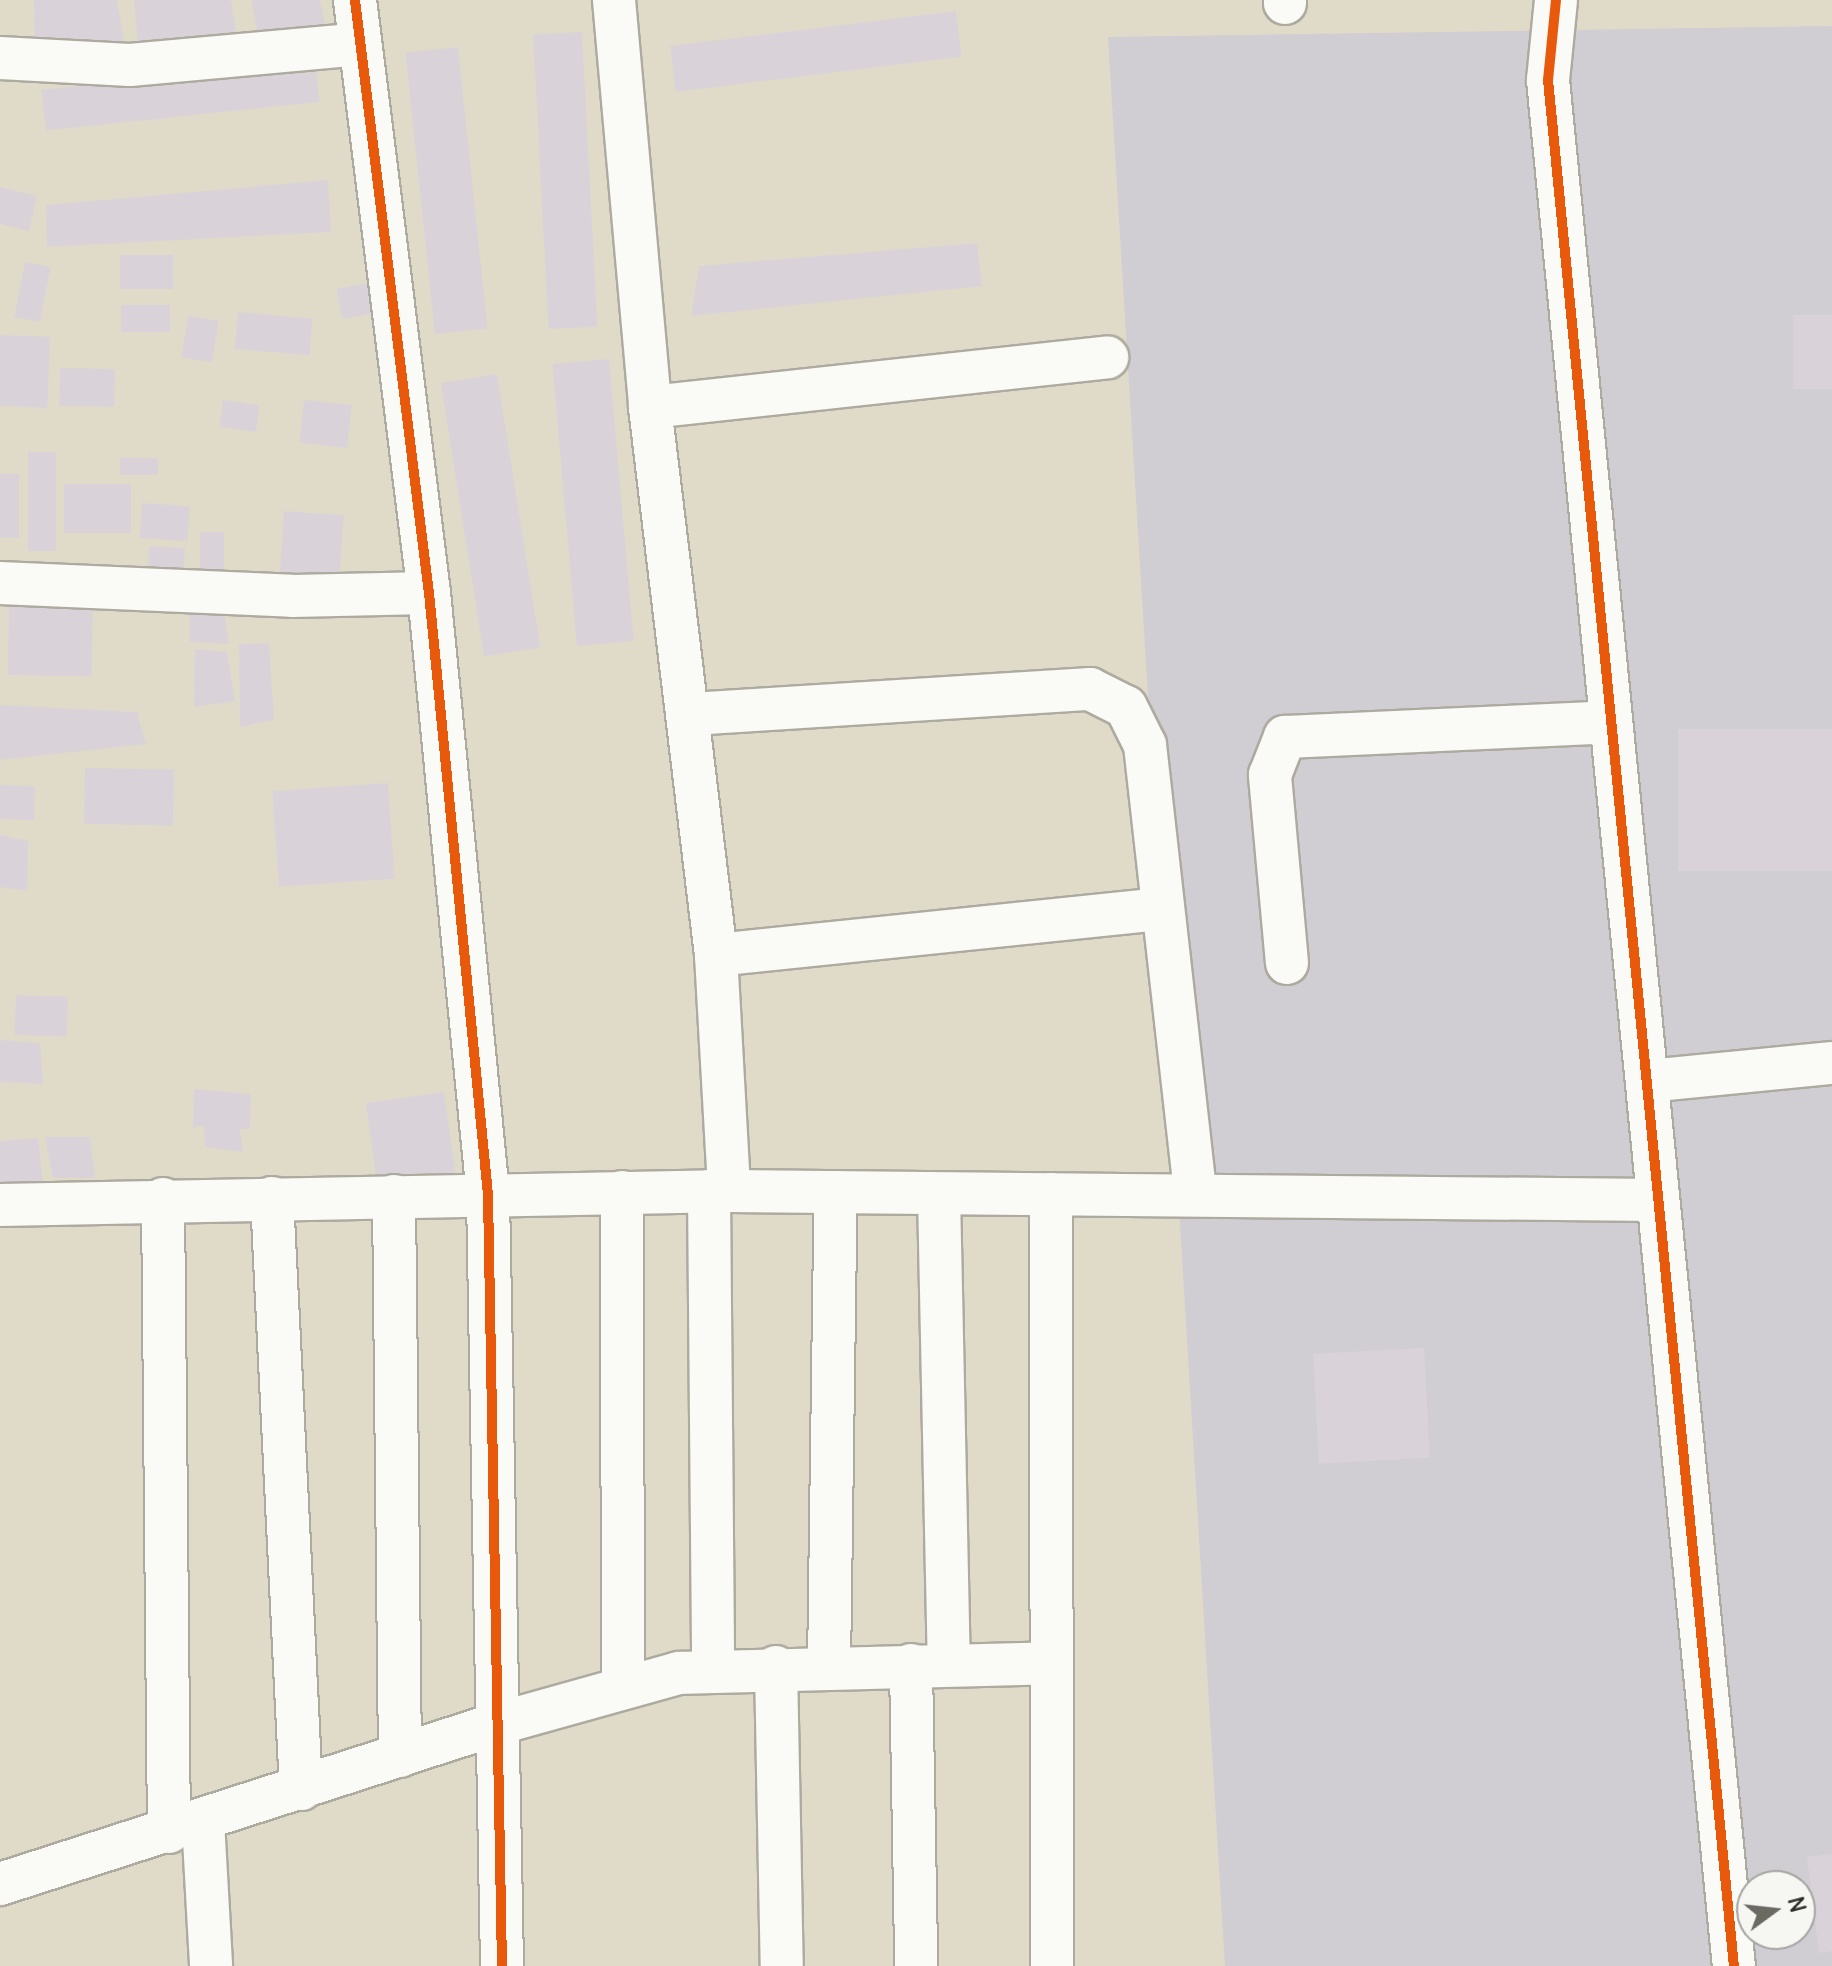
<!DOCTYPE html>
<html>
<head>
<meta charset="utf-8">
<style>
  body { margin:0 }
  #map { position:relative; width:1832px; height:1966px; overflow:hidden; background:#e0dbc9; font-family:Delius,sans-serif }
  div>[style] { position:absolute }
  .industrial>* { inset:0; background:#d0cdd3 }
  .building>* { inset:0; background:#d9d3d9; transform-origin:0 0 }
  .roads { filter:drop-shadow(2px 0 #adaa9f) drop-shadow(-2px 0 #adaa9f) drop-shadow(0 2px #adaa9f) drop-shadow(0 -2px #adaa9f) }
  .street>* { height:42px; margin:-21px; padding:0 21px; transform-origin:21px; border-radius:21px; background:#fafaf7 }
  .cycleway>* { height:10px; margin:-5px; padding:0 5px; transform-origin:5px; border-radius:5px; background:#e8590c }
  span { translate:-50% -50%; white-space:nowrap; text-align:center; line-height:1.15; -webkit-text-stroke:7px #f6f6f2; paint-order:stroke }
  .north { position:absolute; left:1736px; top:1870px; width:80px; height:80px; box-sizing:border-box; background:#f6f6f2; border:2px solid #a5a5a2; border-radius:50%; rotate:75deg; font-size:22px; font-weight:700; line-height:32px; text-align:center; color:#2b2b2b }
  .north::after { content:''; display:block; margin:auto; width:28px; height:36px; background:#6a6962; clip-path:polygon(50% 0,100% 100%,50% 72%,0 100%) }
</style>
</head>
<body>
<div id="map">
  <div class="industrial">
    <i style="clip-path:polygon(evenodd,1832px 26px,1832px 1966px,1225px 1966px,1108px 37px,1832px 26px,1752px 1886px,1800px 1886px,1800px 1934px,1752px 1934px,1752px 1886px)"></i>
  </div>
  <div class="building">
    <i style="clip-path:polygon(34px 0,117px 0,125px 46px,35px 51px)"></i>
    <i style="clip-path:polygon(134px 0,231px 0,237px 39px,138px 49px)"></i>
    <i style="clip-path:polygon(251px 0,320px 0,326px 28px,258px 34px)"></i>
    <i style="left:956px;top:11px;width:46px;height:288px;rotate:83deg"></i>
    <i style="left:582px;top:32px;width:295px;height:49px;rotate:87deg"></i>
    <i style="left:458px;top:47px;width:283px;height:53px;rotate:84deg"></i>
    <i style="left:315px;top:61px;width:41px;height:275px;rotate:84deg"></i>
    <i style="clip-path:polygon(328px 180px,331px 232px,47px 247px,46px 205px)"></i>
    <i style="clip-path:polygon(0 187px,37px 196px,29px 231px,0 224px)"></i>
    <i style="clip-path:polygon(977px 243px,982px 286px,691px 316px,699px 266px)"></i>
    <i style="left:120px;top:255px;width:53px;height:34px"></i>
    <i style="left:25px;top:262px;width:26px;height:56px;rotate:11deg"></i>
    <i style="left:367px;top:283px;width:31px;height:31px;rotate:79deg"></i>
    <i style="left:121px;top:305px;width:49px;height:27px"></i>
    <i style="left:238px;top:312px;width:75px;height:37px;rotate:5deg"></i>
    <i style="left:1832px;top:315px;width:74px;height:39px;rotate:90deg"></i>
    <i style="left:188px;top:316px;width:31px;height:42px;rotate:9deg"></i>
    <i style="left:0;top:335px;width:50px;height:71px;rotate:2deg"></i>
    <i style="left:609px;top:359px;width:283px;height:57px;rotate:85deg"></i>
    <i style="left:60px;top:368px;width:55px;height:38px;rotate:1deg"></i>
    <i style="left:497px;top:374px;width:277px;height:57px;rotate:81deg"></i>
    <i style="left:223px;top:400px;width:37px;height:27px;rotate:8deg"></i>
    <i style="left:304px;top:400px;width:48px;height:43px;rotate:6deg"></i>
    <i style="left:28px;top:452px;width:28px;height:99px"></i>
    <i style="left:120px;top:458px;width:38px;height:17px"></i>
    <i style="left:0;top:474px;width:19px;height:64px"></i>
    <i style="left:64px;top:484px;width:67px;height:49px"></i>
    <i style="left:142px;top:503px;width:48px;height:35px;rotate:4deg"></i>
    <i style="left:284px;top:511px;width:60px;height:66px;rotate:4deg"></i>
    <i style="left:200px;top:532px;width:24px;height:45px"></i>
    <i style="left:149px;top:546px;width:36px;height:30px;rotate:3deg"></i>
    <i style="left:9px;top:598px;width:84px;height:77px;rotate:1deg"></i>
    <i style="clip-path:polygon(189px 604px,224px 611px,229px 644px,190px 642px)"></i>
    <i style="clip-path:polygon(269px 643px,274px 720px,240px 727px,239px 644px)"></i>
    <i style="clip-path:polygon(195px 649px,227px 652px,235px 701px,194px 707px)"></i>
    <i style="clip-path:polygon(0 705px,137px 712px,146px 744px,0 760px)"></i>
    <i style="left:1832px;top:729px;width:142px;height:154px;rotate:90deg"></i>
    <i style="left:85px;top:768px;width:89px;height:56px;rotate:1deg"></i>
    <i style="left:388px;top:783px;width:96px;height:116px;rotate:86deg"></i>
    <i style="left:0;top:785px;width:35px;height:34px;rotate:2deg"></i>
    <i style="clip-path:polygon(0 835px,28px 841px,27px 891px,0 887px)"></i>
    <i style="left:16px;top:995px;width:52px;height:40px;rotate:2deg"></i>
    <i style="clip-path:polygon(0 1040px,40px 1043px,43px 1084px,0 1082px)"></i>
    <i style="clip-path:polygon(194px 1089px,251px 1094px,250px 1129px,240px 1129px,243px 1152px,205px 1147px,204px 1126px,193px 1128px)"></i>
    <i style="left:444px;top:1092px;width:90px;height:79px;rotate:82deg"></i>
    <i style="clip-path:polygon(45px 1137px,90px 1137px,95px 1178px,53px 1178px)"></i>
    <i style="clip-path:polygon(38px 1138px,43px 1181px,0 1183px,0 1141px)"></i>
    <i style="left:1424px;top:1348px;width:110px;height:111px;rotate:87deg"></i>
    <i style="clip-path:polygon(1832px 1854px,1832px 1951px,1819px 1953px,1807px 1857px)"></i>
  </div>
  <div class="roads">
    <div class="street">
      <i style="left:355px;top:0;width:598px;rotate:82.89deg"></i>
      <i style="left:429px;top:593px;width:605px;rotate:84.4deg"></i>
      <i style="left:488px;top:1195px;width:771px;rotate:88.96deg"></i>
      <i style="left:614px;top:0;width:409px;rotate:84.9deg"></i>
      <i style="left:650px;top:407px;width:552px;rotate:83.13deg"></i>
      <i style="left:716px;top:955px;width:236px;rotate:86.8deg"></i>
      <i style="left:1285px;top:0;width:3px;rotate:90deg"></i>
      <i style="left:1556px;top:0;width:80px;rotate:95.7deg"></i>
      <i style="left:1548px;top:80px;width:1895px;rotate:84.37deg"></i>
      <i style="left:0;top:58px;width:130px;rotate:3.1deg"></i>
      <i style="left:130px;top:65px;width:231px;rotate:-5.2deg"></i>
      <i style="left:650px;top:407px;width:460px;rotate:-6.2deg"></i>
      <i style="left:0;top:583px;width:292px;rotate:2.5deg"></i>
      <i style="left:292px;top:596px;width:137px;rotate:-1.3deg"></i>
      <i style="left:691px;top:714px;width:400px;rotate:-3.6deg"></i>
      <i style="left:1090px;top:689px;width:40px;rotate:26.6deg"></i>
      <i style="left:1126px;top:707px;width:42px;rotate:63.4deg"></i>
      <i style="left:1145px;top:745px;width:452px;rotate:83.6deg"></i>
      <i style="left:716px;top:955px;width:449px;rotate:-5.9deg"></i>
      <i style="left:1287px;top:963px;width:189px;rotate:-95.2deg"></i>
      <i style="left:1270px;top:775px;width:41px;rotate:-68.5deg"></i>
      <i style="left:1285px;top:737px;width:326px;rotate:-2.6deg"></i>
      <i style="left:1647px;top:1081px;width:186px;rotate:-5.6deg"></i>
      <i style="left:709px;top:1191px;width:479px;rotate:89.5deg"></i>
      <i style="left:622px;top:1192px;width:493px;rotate:89.9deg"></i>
      <i style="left:1051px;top:1194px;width:772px;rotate:89.93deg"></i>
      <i style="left:939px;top:1195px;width:470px;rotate:88.8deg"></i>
      <i style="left:394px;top:1196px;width:560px;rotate:89.39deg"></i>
      <i style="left:272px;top:1198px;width:592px;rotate:87.19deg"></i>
      <i style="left:163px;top:1199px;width:633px;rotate:89.46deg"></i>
      <i style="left:0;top:1205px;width:729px;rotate:-1.1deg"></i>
      <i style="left:729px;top:1191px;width:928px;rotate:0.56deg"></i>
      <i style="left:911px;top:1665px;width:301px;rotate:89deg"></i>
      <i style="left:829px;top:1666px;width:474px;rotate:-89.2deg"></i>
      <i style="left:776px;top:1667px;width:299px;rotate:88.9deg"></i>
      <i style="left:203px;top:1821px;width:145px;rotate:86.8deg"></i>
      <i style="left:0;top:1884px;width:525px;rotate:-17.85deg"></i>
      <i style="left:500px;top:1723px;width:186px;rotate:-15.6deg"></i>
      <i style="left:679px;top:1673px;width:370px;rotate:-1.5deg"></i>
    </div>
  </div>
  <div class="cycleway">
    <i style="left:355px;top:0;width:598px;rotate:82.89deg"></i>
    <i style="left:429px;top:593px;width:605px;rotate:84.4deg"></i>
    <i style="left:488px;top:1195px;width:771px;rotate:88.96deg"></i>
    <i style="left:1556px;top:0;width:80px;rotate:95.7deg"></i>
    <i style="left:1548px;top:80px;width:1895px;rotate:84.37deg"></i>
  </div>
  <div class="north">N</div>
</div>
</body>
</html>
